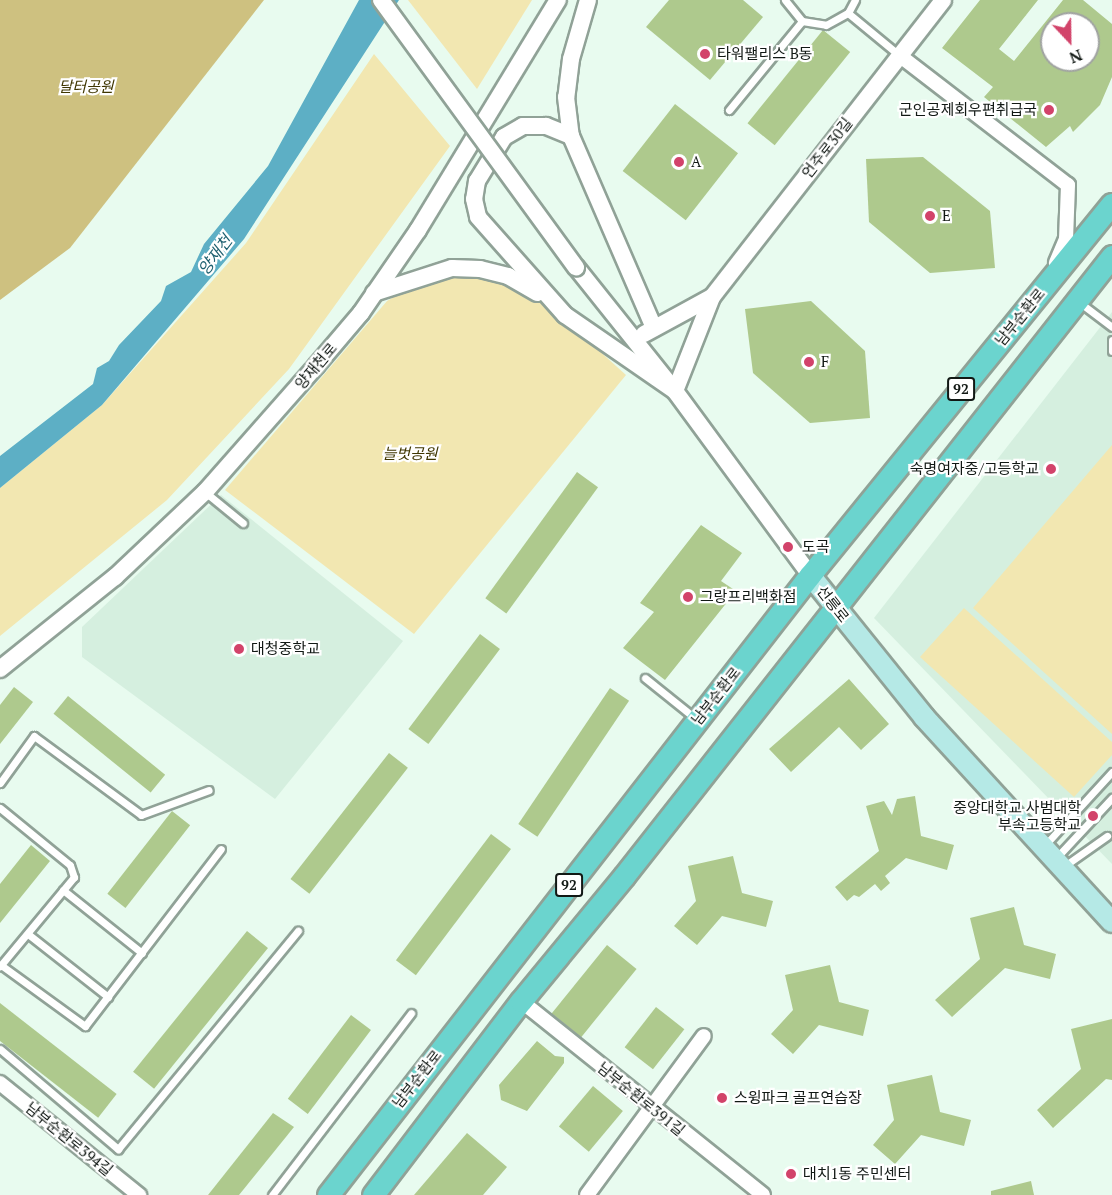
<!DOCTYPE html>
<html>
<head>
<meta charset="utf-8">
<style>
  body { margin:0 }
  #map { position:relative; width:1112px; height:1195px; overflow:hidden; background:#e8fbef; font-family:"PT Serif","Noto Sans KR",serif }
  div>[style] { position:absolute }
  .built>* { inset:0; background:#d5efdf }
  .green>* { inset:0; background:#f2e7b1 }
  .forest>* { inset:0; background:#cec180 }
  .water>* { inset:0; background:#5dafc5 }
  .building>* { inset:0; background:#aec98d; transform-origin:0 0 }
  .roads { filter:drop-shadow(2px 0 #90a297) drop-shadow(-2px 0 #90a297) drop-shadow(0 2px #90a297) drop-shadow(0 -2px #90a297) }
  .service>* { height:7px; margin:-3.5px; padding:0 3.5px; transform-origin:3.5px; border-radius:3.5px; background:#fff }
  .minor>* { height:14px; margin:-7px; padding:0 7px; transform-origin:7px; border-radius:7px; background:#fff }
  .tertiary>* { height:16px; margin:-8px; padding:0 8px; transform-origin:8px; border-radius:8px; background:#fff }
  .secondary>* { height:20px; margin:-10px; padding:0 10px; transform-origin:10px; border-radius:10px; background:#b5e9e6 }
  .primary>* { height:21px; margin:-10.5px; padding:0 10.5px; transform-origin:10.5px; border-radius:10.5px; background:#6bd4ce }
  .bridges { filter:drop-shadow(2px 0 #90a297) drop-shadow(-2px 0 #90a297) drop-shadow(0 2px #90a297) drop-shadow(0 -2px #90a297) }
  .tertiary-bridge>* { height:16px; margin:-8px; padding:0 8px; transform-origin:8px; border-radius:8px; background:#fff }
  .dots>* { width:16px; height:16px; translate:-50% -50%; box-sizing:border-box; border:3px solid #fff; border-radius:50% }
  span { translate:-50% -50%; white-space:nowrap; text-align:center; line-height:1.15; -webkit-text-stroke:4.5px #fff; paint-order:stroke }
  .shield-label span { padding:2px 4px; background:#fff; border:2px solid; border-radius:4px; -webkit-text-stroke-width:0 }
  .shield-label { font-size:14px; color:#111814; font-weight:700 }
  .poi-label { font-size:15px; color:#111814 }
  .left { translate:0 -50%; text-align:left }
  .right { translate:-100% -50%; text-align:right }
  .park-label { font-size:15px; color:#3f3600; font-style:italic }
  .street-label { font-size:15px; color:#111814 }
  .water-label { font-size:16px; color:#1d5f6f; font-style:italic }
  .north { position:absolute; left:1040px; top:12px; width:60px; height:60px; box-sizing:border-box; background:#fff; border:2px solid #a0a3a1; border-radius:50%; rotate:158deg; font-size:16px; font-weight:700; line-height:24px; text-align:center; color:#111814 }
  .north::after { content:''; display:block; margin:auto; width:21px; height:27px; background:#d2436a; clip-path:polygon(50% 0,100% 100%,50% 72%,0 100%) }
</style>
</head>
<body>
<div id="map">
  <div class="built">
    <i style="clip-path:polygon(1112px 312px,1112px 864px,874px 618px)"></i>
    <i style="clip-path:polygon(221px 495px,403px 641px,275px 799px,82px 657px,82px 627px)"></i>
  </div>
  <div class="green">
    <i style="clip-path:polygon(408px 0,532px 0,477px 89px)"></i>
    <i style="clip-path:polygon(374px 54px,450px 146px,289px 369px,167px 500px,0 636px,0 488px,102px 405px,246px 243px)"></i>
    <i style="clip-path:polygon(465px 268px,523px 282px,626px 375px,414px 634px,225px 490px,387px 301px,421px 281px)"></i>
    <i style="clip-path:polygon(1112px 445px,1112px 734px,973px 608px)"></i>
    <i style="clip-path:polygon(964px 608px,1112px 742px,1112px 755px,1074px 797px,920px 657px)"></i>
  </div>
  <div class="forest">
    <i style="clip-path:polygon(0 0,264px 0,70px 248px,0 300px)"></i>
  </div>
  <div class="water">
    <i style="clip-path:polygon(359px 0,399px 0,244px 239px,102px 405px,0 488px,0 456px,93px 384px,97px 368px,109px 361px,119px 345px,161px 301px,166px 286px,191px 272px,204px 244px,268px 166px)"></i>
  </div>
  <div class="building">
    <i style="clip-path:polygon(669px 0,743px 0,763px 17px,710px 80px,646px 27px)"></i>
    <i style="clip-path:polygon(evenodd,980px 0,1038px 0,999px 49px,1014px 61px,1063px 0,1083px 0,1112px 24px,1112px 77px,1100px 105px,1073px 132px,1070px 126px,1046px 147px,984px 97px,993px 87px,942px 48px,980px 0,1052px 24px,1088px 24px,1088px 60px,1052px 60px,1052px 24px)"></i>
    <i style="left:823px;top:30px;width:35px;height:120px;rotate:39deg"></i>
    <i style="left:675px;top:104px;width:80px;height:85px;rotate:38deg"></i>
    <i style="clip-path:polygon(923px 157px,990px 211px,995px 268px,930px 273px,869px 222px,866px 159px)"></i>
    <i style="clip-path:polygon(811px 301px,865px 351px,870px 418px,810px 423px,753px 373px,745px 309px)"></i>
    <i style="left:577px;top:472px;width:26px;height:156px;rotate:36deg"></i>
    <i style="clip-path:polygon(701px 525px,742px 553px,721px 581px,736px 591px,665px 680px,623px 648px,654px 612px,640px 603px)"></i>
    <i style="left:480px;top:634px;width:25px;height:119px;rotate:37deg"></i>
    <i style="clip-path:polygon(849px 679px,889px 724px,861px 750px,839px 727px,791px 772px,769px 749px)"></i>
    <i style="clip-path:polygon(14px 687px,33px 702px,0 744px,0 705px)"></i>
    <i style="left:610px;top:688px;width:23px;height:164px;rotate:34deg"></i>
    <i style="left:68px;top:696px;width:125px;height:23px;rotate:39deg"></i>
    <i style="left:389px;top:753px;width:24px;height:160px;rotate:38deg"></i>
    <i style="clip-path:polygon(915px 796px,921px 836px,954px 845px,947px 870px,906px 858px,885px 876px,890px 883px,881px 891px,875px 884px,859px 897px,854px 895px,847px 901px,835px 887px,879px 851px,866px 806px,884px 801px,892px 815px,897px 799px)"></i>
    <i style="left:172px;top:811px;width:23px;height:105px;rotate:38deg"></i>
    <i style="left:491px;top:834px;width:25px;height:158px;rotate:37deg"></i>
    <i style="clip-path:polygon(31px 845px,50px 861px,0 923px,0 884px)"></i>
    <i style="clip-path:polygon(733px 856px,742px 893px,773px 901px,766px 927px,722px 916px,697px 945px,674px 926px,696px 901px,688px 866px)"></i>
    <i style="clip-path:polygon(1014px 907px,1024px 945px,1056px 954px,1050px 979px,1005px 968px,952px 1017px,935px 1000px,980px 959px,970px 918px)"></i>
    <i style="left:247px;top:931px;width:27px;height:181px;rotate:39deg"></i>
    <i style="left:607px;top:945px;width:38px;height:88px;rotate:39deg"></i>
    <i style="clip-path:polygon(830px 965px,839px 1002px,869px 1010px,863px 1036px,819px 1025px,793px 1054px,771px 1034px,793px 1010px,785px 975px)"></i>
    <i style="left:0;top:1003px;width:148px;height:30px;rotate:38deg"></i>
    <i style="left:656px;top:1007px;width:36px;height:51px;rotate:38deg"></i>
    <i style="left:351px;top:1015px;width:25px;height:105px;rotate:37deg"></i>
    <i style="clip-path:polygon(1112px 1019px,1112px 1080px,1106px 1079px,1053px 1128px,1037px 1110px,1081px 1069px,1071px 1029px)"></i>
    <i style="clip-path:polygon(537px 1041px,555px 1056px,564px 1057px,564px 1063px,527px 1111px,501px 1100px,499px 1085px)"></i>
    <i style="clip-path:polygon(932px 1075px,940px 1112px,971px 1120px,964px 1146px,921px 1135px,895px 1164px,873px 1145px,894px 1120px,887px 1085px)"></i>
    <i style="left:593px;top:1086px;width:39px;height:53px;rotate:40deg"></i>
    <i style="clip-path:polygon(273px 1113px,294px 1127px,239px 1195px,208px 1195px)"></i>
    <i style="clip-path:polygon(467px 1133px,507px 1167px,483px 1195px,414px 1195px)"></i>
    <i style="clip-path:polygon(1031px 1181px,1034px 1195px,991px 1195px,991px 1191px)"></i>
  </div>
  <div class="roads">
    <div class="service">
      <i style="left:785px;top:0;width:27px;rotate:51deg"></i>
      <i style="left:802px;top:21px;width:24px;rotate:9deg"></i>
      <i style="left:826px;top:25px;width:25px;rotate:-29deg"></i>
      <i style="left:848px;top:13px;width:15px;rotate:-62deg"></i>
      <i style="left:848px;top:13px;width:66px;rotate:39.5deg"></i>
      <i style="left:729px;top:110px;width:115px;rotate:-50.6deg"></i>
      <i style="left:1079px;top:302px;width:41px;rotate:37.1deg"></i>
      <i style="left:1112px;top:340px;width:11px;rotate:90deg"></i>
      <i style="left:205px;top:492px;width:49px;rotate:39.2deg"></i>
      <i style="left:645px;top:678px;width:64px;rotate:38.7deg"></i>
      <i style="left:0;top:783px;width:58px;rotate:-54.1deg"></i>
      <i style="left:34px;top:736px;width:133px;rotate:36.4deg"></i>
      <i style="left:141px;top:815px;width:72px;rotate:-20.2deg"></i>
      <i style="left:0;top:808px;width:90px;rotate:39.2deg"></i>
      <i style="left:70px;top:865px;width:13px;rotate:72deg"></i>
      <i style="left:74px;top:877px;width:116px;rotate:129.7deg"></i>
      <i style="left:1045px;top:845px;width:99px;rotate:-47.5deg"></i>
      <i style="left:1057px;top:857px;width:81px;rotate:-47deg"></i>
      <i style="left:1063px;top:867px;width:54px;rotate:-35.2deg"></i>
      <i style="left:63px;top:890px;width:101px;rotate:38.6deg"></i>
      <i style="left:28px;top:934px;width:102px;rotate:38.2deg"></i>
      <i style="left:1px;top:965px;width:104px;rotate:36deg"></i>
      <i style="left:85px;top:1026px;width:223px;rotate:-52.5deg"></i>
      <i style="left:0;top:1049px;width:155px;rotate:40.3deg"></i>
      <i style="left:118px;top:1149px;width:283px;rotate:-50.5deg"></i>
      <i style="left:272px;top:1195px;width:229px;rotate:-52.6deg"></i>
    </div>
    <div class="minor">
      <i style="left:899px;top:55px;width:213px;rotate:37.6deg"></i>
      <i style="left:1068px;top:185px;width:54px;rotate:92.1deg"></i>
      <i style="left:1066px;top:239px;width:26px;rotate:113deg"></i>
      <i style="left:521px;top:1001px;width:310px;rotate:38.7deg"></i>
      <i style="left:0;top:1083px;width:179px;rotate:38.9deg"></i>
      <i style="left:587px;top:1195px;width:197px;rotate:-53.7deg"></i>
    </div>
    <div class="tertiary">
      <i style="left:588px;top:0;width:61px;rotate:106.1deg"></i>
      <i style="left:571px;top:59px;width:38px;rotate:97deg"></i>
      <i style="left:566px;top:97px;width:39px;rotate:83deg"></i>
      <i style="left:571px;top:136px;width:209px;rotate:66.6deg"></i>
      <i style="left:571px;top:136px;width:27px;rotate:-158deg"></i>
      <i style="left:546px;top:126px;width:23px;rotate:180deg"></i>
      <i style="left:523px;top:126px;width:22px;rotate:150deg"></i>
      <i style="left:504px;top:137px;width:52px;rotate:121.5deg"></i>
      <i style="left:477px;top:181px;width:18px;rotate:99deg"></i>
      <i style="left:474px;top:199px;width:18px;rotate:77deg"></i>
      <i style="left:478px;top:217px;width:131px;rotate:48.4deg"></i>
      <i style="left:565px;top:315px;width:134px;rotate:34.6deg"></i>
      <i style="left:576px;top:267px;width:159px;rotate:51.4deg"></i>
      <i style="left:675px;top:391px;width:228px;rotate:53.7deg"></i>
      <i style="left:374px;top:293px;width:82px;rotate:-17.8deg"></i>
      <i style="left:452px;top:268px;width:28px;rotate:2deg"></i>
      <i style="left:480px;top:269px;width:29px;rotate:14deg"></i>
      <i style="left:508px;top:276px;width:34px;rotate:30deg"></i>
      <i style="left:644px;top:334px;width:77px;rotate:-28.6deg"></i>
      <i style="left:675px;top:391px;width:101px;rotate:-68.5deg"></i>
      <i style="left:712px;top:297px;width:376px;rotate:-52.1deg"></i>
      <i style="left:0;top:669px;width:147px;rotate:-38.7deg"></i>
      <i style="left:115px;top:577px;width:124px;rotate:-43.4deg"></i>
      <i style="left:205px;top:492px;width:168px;rotate:-48.6deg"></i>
      <i style="left:316px;top:366px;width:70px;rotate:-49.7deg"></i>
      <i style="left:361px;top:313px;width:101px;rotate:-55.5deg"></i>
      <i style="left:418px;top:230px;width:269px;rotate:-58.7deg"></i>
    </div>
    <div class="secondary">
      <i style="left:810px;top:575px;width:182px;rotate:51.2deg"></i>
      <i style="left:924px;top:717px;width:278px;rotate:47.5deg"></i>
    </div>
    <div class="primary">
      <i style="left:328px;top:1195px;width:785px;rotate:-52.14deg"></i>
      <i style="left:810px;top:575px;width:478px;rotate:-50.9deg"></i>
      <i style="left:373px;top:1195px;width:244px;rotate:-52.7deg"></i>
      <i style="left:521px;top:1001px;width:162px;rotate:-50.5deg"></i>
      <i style="left:624px;top:876px;width:789px;rotate:-51.79deg"></i>
    </div>
  </div>
  <div class="bridges">
    <div class="tertiary-bridge">
      <i style="left:381px;top:0;width:331px;rotate:53.9deg"></i>
    </div>
  </div>
  <div class="dots">
    <i style="left:705px;top:54px;background:#d2436a"></i>
    <i style="left:1049px;top:110px;background:#d2436a"></i>
    <i style="left:679px;top:162px;background:#d2436a"></i>
    <i style="left:930px;top:216px;background:#d2436a"></i>
    <i style="left:809px;top:362px;background:#d2436a"></i>
    <i style="left:1051px;top:469px;background:#d2436a"></i>
    <i style="left:788px;top:547px;background:#d2436a"></i>
    <i style="left:688px;top:597px;background:#d2436a"></i>
    <i style="left:239px;top:649px;background:#d2436a"></i>
    <i style="left:1093px;top:816px;background:#d2436a"></i>
    <i style="left:722px;top:1098px;background:#d2436a"></i>
    <i style="left:791px;top:1174px;background:#d2436a"></i>
  </div>
  <div class="shield-label">
    <span style="left:961px;top:389px">92</span>
    <span style="left:569px;top:885px">92</span>
  </div>
  <div class="poi-label">
    <span class="left" style="left:717px;top:54px">타워팰리스 B동</span>
    <span class="right" style="left:1037px;top:110px">군인공제회우편취급국</span>
    <span class="left" style="left:691px;top:162px">A</span>
    <span class="left" style="left:942px;top:216px">E</span>
    <span class="left" style="left:821px;top:362px">F</span>
    <span class="right" style="left:1039px;top:469px">숙명여자중/고등학교</span>
    <span class="left" style="left:802px;top:547px">도곡</span>
    <span class="left" style="left:700px;top:597px">그랑프리백화점</span>
    <span class="left" style="left:251px;top:649px">대청중학교</span>
    <span class="right" style="left:1081px;top:816px">중앙대학교 사범대학<br>부속고등학교</span>
    <span class="left" style="left:734px;top:1098px">스윙파크 골프연습장</span>
    <span class="left" style="left:803px;top:1174px">대치1동 주민센터</span>
  </div>
  <div class="park-label">
    <span style="left:86px;top:87px">달터공원</span>
    <span style="left:410px;top:454px">늘벗공원</span>
  </div>
  <div class="street-label">
    <span style="left:827px;top:148px;rotate:-52deg">언주로30길</span>
    <span style="left:1020px;top:317px;rotate:-51deg">남부순환로</span>
    <span style="left:316px;top:366px;rotate:-50deg">양재천로</span>
    <span style="left:833px;top:604px;rotate:52deg">선릉로</span>
    <span style="left:716px;top:696px;rotate:-52deg">남부순환로</span>
    <span style="left:417px;top:1079px;rotate:-52deg">남부순환로</span>
    <span style="left:641px;top:1099px;rotate:39deg">남부순환로391길</span>
    <span style="left:69px;top:1139px;rotate:39deg">남부순환로394길</span>
  </div>
  <div class="water-label">
    <span style="left:215px;top:255px;rotate:-53deg">양재천</span>
  </div>
  <div class="north">N</div>
</div>
</body>
</html>
